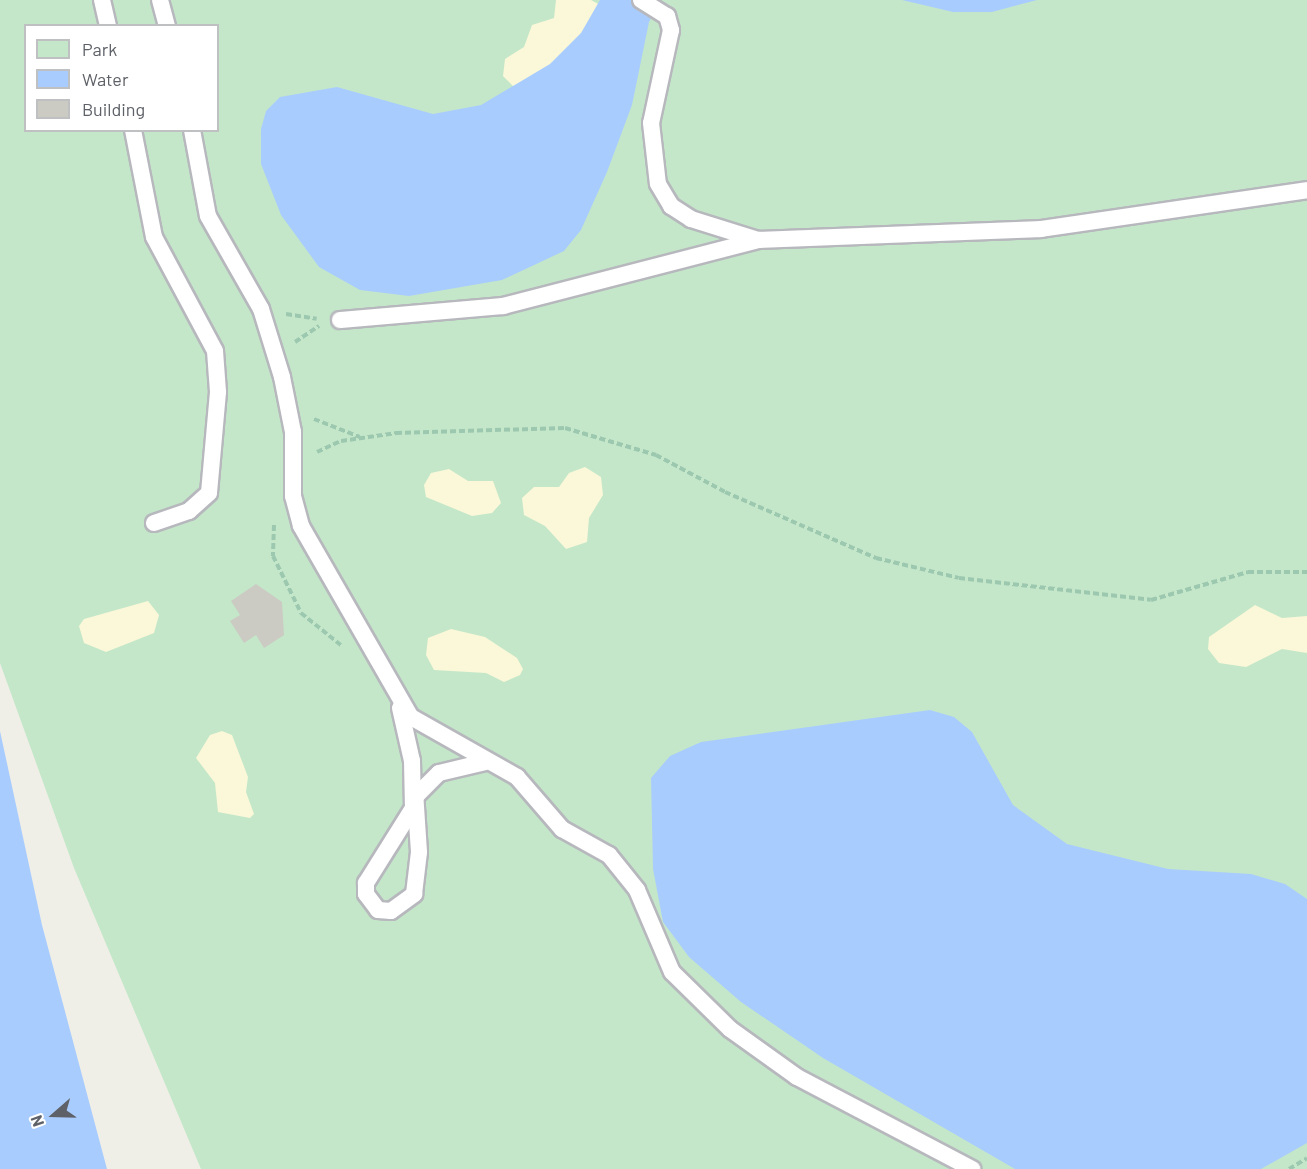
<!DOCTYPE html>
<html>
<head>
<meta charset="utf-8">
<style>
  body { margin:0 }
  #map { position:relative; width:1307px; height:1169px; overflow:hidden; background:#f0efe7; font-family:Barlow,sans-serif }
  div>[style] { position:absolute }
  .green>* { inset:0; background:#c4e7c9 }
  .sand>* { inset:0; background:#faf8d8 }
  .water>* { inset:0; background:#a9ccfe }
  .building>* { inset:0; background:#cbcac3 }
  .path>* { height:4px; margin-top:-2px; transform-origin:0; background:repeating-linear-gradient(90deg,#9dc8b0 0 6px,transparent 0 9px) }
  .roads { filter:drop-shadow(2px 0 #b7b8bd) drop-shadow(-2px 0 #b7b8bd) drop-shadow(0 2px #b7b8bd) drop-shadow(0 -2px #b7b8bd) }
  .service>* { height:16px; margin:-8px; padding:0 8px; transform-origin:8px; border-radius:8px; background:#fff }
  span { translate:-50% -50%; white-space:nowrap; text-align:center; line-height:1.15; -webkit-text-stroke:4.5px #fff; paint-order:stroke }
  .legend { position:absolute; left:24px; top:24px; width:195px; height:108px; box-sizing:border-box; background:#fff; border:2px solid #bfc0c2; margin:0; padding:8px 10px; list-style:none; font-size:18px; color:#5e6167 }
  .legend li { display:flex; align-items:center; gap:12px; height:30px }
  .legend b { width:30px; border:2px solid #bfc0c2 }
  .north { position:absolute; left:24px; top:1085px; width:60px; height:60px; -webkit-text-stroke:4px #fff; paint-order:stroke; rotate:250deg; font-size:16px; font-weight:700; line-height:24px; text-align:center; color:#5e6167 }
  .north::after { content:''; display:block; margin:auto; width:21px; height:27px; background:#5e6167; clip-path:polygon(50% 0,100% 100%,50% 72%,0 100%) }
</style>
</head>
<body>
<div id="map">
  <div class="green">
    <i style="clip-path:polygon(evenodd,0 0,1307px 0,1307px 1169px,201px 1169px,74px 868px,0 663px,0 0,26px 26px,218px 26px,218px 130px,26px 130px,26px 26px)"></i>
  </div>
  <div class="sand">
    <i style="clip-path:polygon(556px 0,591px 0,602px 6px,572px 53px,519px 92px,503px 76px,505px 59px,524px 47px,532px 25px,554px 18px)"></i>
    <i style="clip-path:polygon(585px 467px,601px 477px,603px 495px,589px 518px,587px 542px,566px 549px,545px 526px,524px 515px,522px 498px,534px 487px,559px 487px,569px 473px)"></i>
    <i style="clip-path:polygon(449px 469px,468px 481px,493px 481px,501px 503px,492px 513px,472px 516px,426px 497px,424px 485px,431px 473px)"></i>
    <i style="clip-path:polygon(148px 601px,159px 615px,154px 633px,106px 652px,84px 643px,79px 626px,84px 619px)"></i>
    <i style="clip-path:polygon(1255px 605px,1282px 618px,1307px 616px,1307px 653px,1282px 649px,1246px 667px,1219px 663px,1208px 649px,1209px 637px)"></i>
    <i style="clip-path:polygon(451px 629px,485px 637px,517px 658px,523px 669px,520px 675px,504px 682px,486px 673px,434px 670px,426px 655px,428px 638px)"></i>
    <i style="clip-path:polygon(222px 731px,232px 735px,248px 777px,246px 792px,254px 814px,250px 818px,218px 812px,215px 783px,196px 758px,210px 735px)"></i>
  </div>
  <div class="water">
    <i style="clip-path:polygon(600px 0,661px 0,649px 22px,632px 105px,607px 172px,581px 230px,564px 251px,502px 280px,409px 296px,360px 290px,319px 267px,281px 215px,261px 164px,261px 129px,266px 111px,280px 97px,337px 87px,433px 114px,481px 105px,550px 64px,581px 33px)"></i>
    <i style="clip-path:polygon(902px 0,1037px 0,992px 12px,953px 12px)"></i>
    <i style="clip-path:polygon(930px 710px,954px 717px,972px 732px,1013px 805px,1067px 844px,1168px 869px,1251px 874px,1285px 884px,1307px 899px,1307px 1143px,1261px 1169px,1015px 1169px,823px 1058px,741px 1002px,689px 957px,663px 922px,653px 869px,651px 778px,670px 756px,701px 742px)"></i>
    <i style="clip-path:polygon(0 731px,42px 925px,107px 1169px,0 1169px)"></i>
  </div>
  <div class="building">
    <i style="clip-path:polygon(256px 584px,282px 602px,284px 635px,264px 648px,256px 635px,244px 643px,230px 621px,240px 615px,231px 601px)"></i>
  </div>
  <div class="path">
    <i style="left:286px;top:314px;width:31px;rotate:9deg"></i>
    <i style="left:295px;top:342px;width:29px;rotate:-34deg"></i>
    <i style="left:314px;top:419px;width:49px;rotate:21.4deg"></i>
    <i style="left:317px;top:452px;width:26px;rotate:-25deg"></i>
    <i style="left:341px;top:441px;width:56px;rotate:-8.3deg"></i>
    <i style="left:396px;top:433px;width:169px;rotate:-1.7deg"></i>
    <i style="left:565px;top:428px;width:95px;rotate:16.5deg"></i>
    <i style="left:656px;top:455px;width:78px;rotate:28.2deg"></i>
    <i style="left:725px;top:492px;width:165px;rotate:23.6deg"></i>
    <i style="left:876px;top:558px;width:85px;rotate:13.5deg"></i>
    <i style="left:959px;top:578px;width:193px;rotate:6.5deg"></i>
    <i style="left:1151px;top:600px;width:101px;rotate:-16.1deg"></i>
    <i style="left:1248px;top:572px;width:59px"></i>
    <i style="left:274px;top:525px;width:31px;rotate:92deg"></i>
    <i style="left:273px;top:556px;width:64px;rotate:63.8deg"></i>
    <i style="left:301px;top:613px;width:53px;rotate:38.8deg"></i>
    <i style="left:1289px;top:1169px;width:21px;rotate:-31deg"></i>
  </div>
  <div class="roads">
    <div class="service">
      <i style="left:102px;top:0;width:27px;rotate:77deg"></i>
      <i style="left:160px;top:0;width:27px;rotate:75deg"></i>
      <i style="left:641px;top:0;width:31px;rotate:32deg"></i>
      <i style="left:667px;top:16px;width:15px;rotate:74deg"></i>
      <i style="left:671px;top:30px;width:95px;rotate:102.1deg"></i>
      <i style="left:651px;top:123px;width:61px;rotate:83.5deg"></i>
      <i style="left:658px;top:184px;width:26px;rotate:59deg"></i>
      <i style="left:671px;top:206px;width:24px;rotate:33deg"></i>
      <i style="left:691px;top:219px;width:67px;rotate:17.4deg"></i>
      <i style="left:133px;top:130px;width:109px;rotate:78.9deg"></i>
      <i style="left:154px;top:237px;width:129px;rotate:61.8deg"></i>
      <i style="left:215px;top:351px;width:41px;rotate:85.8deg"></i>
      <i style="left:218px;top:392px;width:101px;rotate:95.1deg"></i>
      <i style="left:209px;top:493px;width:27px;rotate:138deg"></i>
      <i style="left:189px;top:511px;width:37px;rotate:161deg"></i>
      <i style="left:192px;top:130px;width:87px;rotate:79.5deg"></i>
      <i style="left:208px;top:216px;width:107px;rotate:60.3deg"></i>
      <i style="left:261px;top:309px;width:71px;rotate:72.8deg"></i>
      <i style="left:282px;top:377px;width:56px;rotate:78.7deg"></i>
      <i style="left:293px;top:432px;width:64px;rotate:90deg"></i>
      <i style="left:293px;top:496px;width:31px;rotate:75deg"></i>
      <i style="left:301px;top:526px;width:220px;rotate:60.1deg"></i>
      <i style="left:411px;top:717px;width:122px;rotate:29.5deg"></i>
      <i style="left:517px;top:777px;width:69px;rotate:49.1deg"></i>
      <i style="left:562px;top:829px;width:54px;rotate:29deg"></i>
      <i style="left:609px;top:855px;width:45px;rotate:51.3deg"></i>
      <i style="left:637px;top:890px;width:89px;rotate:66.9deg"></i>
      <i style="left:672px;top:972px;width:81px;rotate:44.5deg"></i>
      <i style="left:730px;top:1029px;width:82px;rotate:35.6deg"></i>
      <i style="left:797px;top:1077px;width:198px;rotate:27.7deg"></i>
      <i style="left:340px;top:320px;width:164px;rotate:-4.9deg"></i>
      <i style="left:503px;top:306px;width:264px;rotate:-14.5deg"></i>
      <i style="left:759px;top:240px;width:282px;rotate:-2.2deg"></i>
      <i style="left:1041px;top:229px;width:269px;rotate:-8.3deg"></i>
      <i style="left:400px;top:708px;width:54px;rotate:77.2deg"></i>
      <i style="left:412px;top:761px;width:47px;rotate:88.8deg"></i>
      <i style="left:413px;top:808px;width:89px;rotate:122.1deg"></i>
      <i style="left:366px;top:883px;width:11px;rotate:90deg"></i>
      <i style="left:366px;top:894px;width:20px;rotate:53deg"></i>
      <i style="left:378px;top:910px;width:13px;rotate:4deg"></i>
      <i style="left:391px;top:911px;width:29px;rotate:-36deg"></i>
      <i style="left:414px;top:894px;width:42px;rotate:-83.2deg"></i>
      <i style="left:419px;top:852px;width:60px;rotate:-93.8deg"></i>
      <i style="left:415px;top:797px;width:34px;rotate:-45deg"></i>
      <i style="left:439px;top:773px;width:47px;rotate:-13.4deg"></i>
    </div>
  </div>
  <ul class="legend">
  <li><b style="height:16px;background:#c4e7c9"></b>Park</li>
  <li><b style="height:16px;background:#a9ccfe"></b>Water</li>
  <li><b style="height:16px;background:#cbcac3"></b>Building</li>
  </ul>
  <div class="north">N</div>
</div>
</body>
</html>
